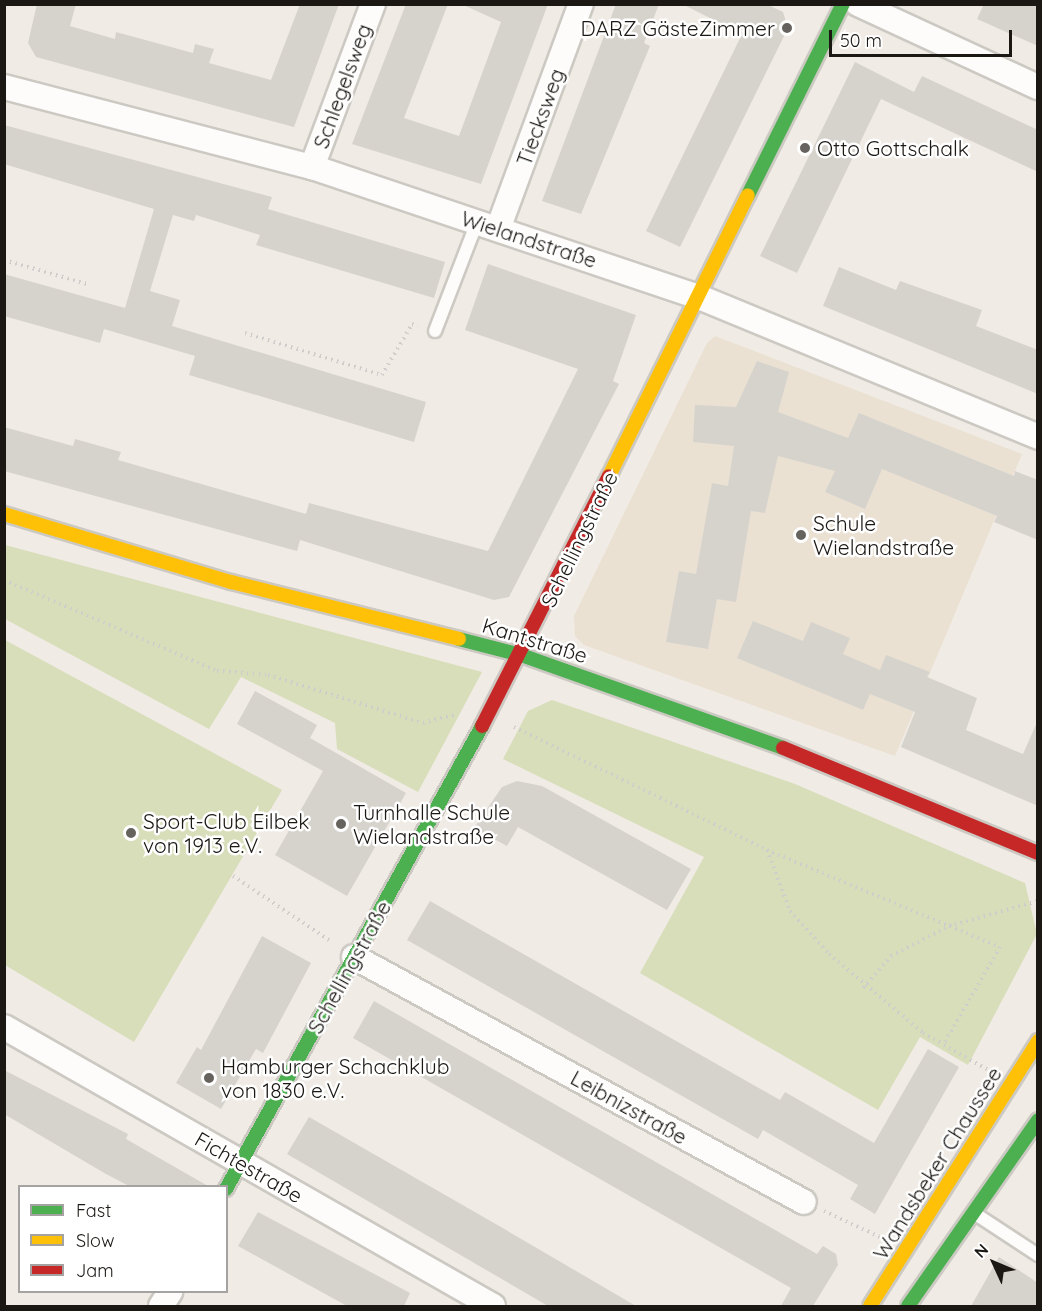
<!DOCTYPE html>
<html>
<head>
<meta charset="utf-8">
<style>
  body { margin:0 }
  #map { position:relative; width:1042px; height:1311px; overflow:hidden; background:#f0ebe4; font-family:Quicksand,sans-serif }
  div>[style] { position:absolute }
  .built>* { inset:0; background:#eae1d3 }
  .green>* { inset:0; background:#d8deba }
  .building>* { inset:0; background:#d6d3cd }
  .path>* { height:4px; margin-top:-2px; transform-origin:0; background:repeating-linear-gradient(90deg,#cfcdcc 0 1.5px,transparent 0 6px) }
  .roads { filter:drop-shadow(2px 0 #ccc9c3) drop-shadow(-2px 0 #ccc9c3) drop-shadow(0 2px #ccc9c3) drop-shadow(0 -2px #ccc9c3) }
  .lane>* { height:12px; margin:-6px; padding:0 6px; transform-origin:6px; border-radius:6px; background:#fdfcfb }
  .street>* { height:24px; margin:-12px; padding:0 12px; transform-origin:12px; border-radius:12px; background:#fdfcfb }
  .fast>* { height:14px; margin:-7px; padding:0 7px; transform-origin:7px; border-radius:7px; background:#4caf50 }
  .slow>* { height:14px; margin:-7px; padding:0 7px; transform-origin:7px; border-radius:7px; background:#ffc107 }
  .jam>* { height:14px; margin:-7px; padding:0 7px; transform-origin:7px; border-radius:7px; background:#c62828 }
  .dots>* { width:16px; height:16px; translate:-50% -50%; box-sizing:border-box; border:3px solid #fff; border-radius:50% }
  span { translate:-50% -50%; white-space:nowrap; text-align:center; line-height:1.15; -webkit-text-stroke:5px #fff; paint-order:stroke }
  .poi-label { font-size:21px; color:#1b1814 }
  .right { translate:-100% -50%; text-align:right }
  .left { translate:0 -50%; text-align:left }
  .street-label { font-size:21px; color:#1b1814 }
  .frame { position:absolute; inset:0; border:6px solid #1b1814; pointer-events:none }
  .legend { position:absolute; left:18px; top:1185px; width:210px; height:108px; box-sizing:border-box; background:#fff; border:2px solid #a4a3a1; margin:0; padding:8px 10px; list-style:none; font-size:18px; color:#1b1814 }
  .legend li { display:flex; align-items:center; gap:12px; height:30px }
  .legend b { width:30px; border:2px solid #a4a3a1 }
  .north { position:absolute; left:964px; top:1233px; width:60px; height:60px; -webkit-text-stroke:4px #fff; paint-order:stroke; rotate:314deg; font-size:16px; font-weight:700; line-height:24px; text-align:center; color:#1b1814 }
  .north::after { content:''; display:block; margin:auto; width:21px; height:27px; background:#1b1814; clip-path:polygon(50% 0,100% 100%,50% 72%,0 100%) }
  .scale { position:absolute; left:829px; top:30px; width:183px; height:27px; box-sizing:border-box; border:3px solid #1b1814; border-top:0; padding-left:8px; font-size:18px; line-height:21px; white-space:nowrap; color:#1b1814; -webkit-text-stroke:4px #fff; paint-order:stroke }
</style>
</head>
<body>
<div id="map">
  <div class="built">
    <i style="clip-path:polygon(715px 336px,1022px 454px,895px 756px,584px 645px,575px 636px,574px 616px,707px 343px)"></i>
  </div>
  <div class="green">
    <i style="clip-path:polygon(5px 545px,482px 672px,418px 792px,337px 749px,335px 723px,241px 677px,209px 729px,5px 619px)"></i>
    <i style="clip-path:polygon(5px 640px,282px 790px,134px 1042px,5px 965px)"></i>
    <i style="clip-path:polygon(552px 700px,795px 784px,1025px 883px,1037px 934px,968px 1065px,920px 1037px,878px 1110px,640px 973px,704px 857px,503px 759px,528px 711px)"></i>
  </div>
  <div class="building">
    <i style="clip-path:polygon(37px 4px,76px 4px,70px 26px,115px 39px,116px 32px,193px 53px,195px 44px,214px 49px,209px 63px,271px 80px,300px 4px,339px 4px,294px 127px,36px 57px,28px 43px)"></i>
    <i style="clip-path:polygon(406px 4px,448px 4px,404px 118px,459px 136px,501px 22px,461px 4px,548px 4px,481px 184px,352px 144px)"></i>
    <i style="clip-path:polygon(616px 4px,659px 4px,644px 43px,650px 46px,581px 214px,542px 201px)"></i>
    <i style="clip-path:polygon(682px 4px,766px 4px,783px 12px,788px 28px,680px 247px,646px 231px,742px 34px)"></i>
    <i style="clip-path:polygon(984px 4px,1038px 4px,1038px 46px,977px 19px)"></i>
    <i style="clip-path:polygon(855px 62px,914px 92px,922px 76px,1038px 130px,1038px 172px,881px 99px,797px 273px,760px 256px)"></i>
    <i style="clip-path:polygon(4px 125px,272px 197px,268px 209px,445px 262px,434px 298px,256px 245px,260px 235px,196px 215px,194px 221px,173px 215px,150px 291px,180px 300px,172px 326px,426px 402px,414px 442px,189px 375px,195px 356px,104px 329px,100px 343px,4px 316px,4px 274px,125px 308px,154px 209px,4px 164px)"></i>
    <i style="clip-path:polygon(488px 264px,636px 315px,613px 381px,619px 384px,509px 597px,494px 600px,300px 540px,297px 551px,4px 471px,4px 427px,73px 446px,75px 439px,121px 452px,118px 460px,306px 514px,309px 503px,488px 551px,578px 369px,465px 330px)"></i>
    <i style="clip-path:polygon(839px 267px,896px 290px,900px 281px,982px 310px,976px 326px,1038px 350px,1038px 394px,823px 306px)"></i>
    <i style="clip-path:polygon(757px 361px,789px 372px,778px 412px,848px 438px,859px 413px,1014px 476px,1015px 471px,1038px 480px,1038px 540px,994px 522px,997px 516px,882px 469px,865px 509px,825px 492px,835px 471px,778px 456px,765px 513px,751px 511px,736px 602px,717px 599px,708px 649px,666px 642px,679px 571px,696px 574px,712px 483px,728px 486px,734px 446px,693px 442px,695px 405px,736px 407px)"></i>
    <i style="clip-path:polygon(753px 621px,803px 641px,811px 622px,850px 638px,843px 654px,880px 670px,886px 655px,930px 672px,927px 677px,977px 698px,966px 730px,1023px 754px,1038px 720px,1038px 806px,901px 747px,915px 712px,870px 694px,863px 710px,737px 658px)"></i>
    <i style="clip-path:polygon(255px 691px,317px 725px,310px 738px,406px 793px,347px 896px,275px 855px,323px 771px,237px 724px)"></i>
    <i style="clip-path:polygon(517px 781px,542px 786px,691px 869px,667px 910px,518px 827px,507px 846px,474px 828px,502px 787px)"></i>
    <i style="clip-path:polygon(430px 901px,780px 1100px,785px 1092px,874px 1143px,928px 1049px,959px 1067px,875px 1214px,850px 1199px,858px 1185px,763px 1130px,758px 1139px,407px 940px)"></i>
    <i style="clip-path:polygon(262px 936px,311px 963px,263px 1053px,256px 1049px,221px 1109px,176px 1083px,197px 1047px,201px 1050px)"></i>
    <i style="clip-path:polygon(374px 1001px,817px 1254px,823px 1246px,836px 1254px,838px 1265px,813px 1306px,781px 1306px,791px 1288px,353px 1038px)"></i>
    <i style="clip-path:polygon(4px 1070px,128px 1134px,126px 1139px,208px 1186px,129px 1186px,106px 1174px,4px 1114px)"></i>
    <i style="clip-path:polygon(309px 1117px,494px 1223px,636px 1306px,548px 1306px,287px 1154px)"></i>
    <i style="clip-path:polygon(258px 1212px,410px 1293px,404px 1306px,347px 1306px,238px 1246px)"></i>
    <i style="clip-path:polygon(999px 1257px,1038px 1283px,1038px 1306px,971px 1306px)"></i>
  </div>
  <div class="path">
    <i style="left:4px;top:260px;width:86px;rotate:16.1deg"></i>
    <i style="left:245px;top:333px;width:143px;rotate:17deg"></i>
    <i style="left:382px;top:375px;width:59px;rotate:-59.5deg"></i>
    <i style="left:412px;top:324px;width:6px;rotate:18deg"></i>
    <i style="left:4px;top:580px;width:232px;rotate:23.1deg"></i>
    <i style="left:217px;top:671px;width:51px;rotate:4.5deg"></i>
    <i style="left:268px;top:675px;width:162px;rotate:17.2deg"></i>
    <i style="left:423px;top:723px;width:34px;rotate:-15deg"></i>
    <i style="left:514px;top:727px;width:281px;rotate:25.9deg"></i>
    <i style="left:767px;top:850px;width:252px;rotate:22.6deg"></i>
    <i style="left:1000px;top:947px;width:113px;rotate:120.2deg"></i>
    <i style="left:767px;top:850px;width:65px;rotate:69.3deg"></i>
    <i style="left:790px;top:911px;width:58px;rotate:47.8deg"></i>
    <i style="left:829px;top:954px;width:123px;rotate:40deg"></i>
    <i style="left:923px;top:1033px;width:75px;rotate:29.6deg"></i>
    <i style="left:233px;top:876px;width:119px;rotate:33.7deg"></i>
    <i style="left:863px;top:988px;width:43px;rotate:-48.8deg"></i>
    <i style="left:891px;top:956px;width:65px;rotate:-27.3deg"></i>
    <i style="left:949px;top:926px;width:92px;rotate:-15.7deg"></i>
    <i style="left:824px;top:1211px;width:62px;rotate:24.9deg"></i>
  </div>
  <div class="roads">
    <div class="lane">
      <i style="left:435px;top:331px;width:117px;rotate:-68.9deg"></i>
      <i style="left:974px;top:1213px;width:77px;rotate:33.3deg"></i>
    </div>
    <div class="street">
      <i style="left:858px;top:4px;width:198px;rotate:24.8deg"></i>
      <i style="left:4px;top:87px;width:318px;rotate:14.6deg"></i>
      <i style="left:312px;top:167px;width:408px;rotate:18.6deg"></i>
      <i style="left:699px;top:297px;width:367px;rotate:22.4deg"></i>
      <i style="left:312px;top:167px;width:174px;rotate:-69.5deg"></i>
      <i style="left:498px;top:229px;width:240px;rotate:-69.8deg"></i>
      <i style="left:354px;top:957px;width:512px;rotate:28.57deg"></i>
      <i style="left:4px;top:1027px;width:563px;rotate:29.71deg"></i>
      <i style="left:161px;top:1306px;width:17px;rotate:-57deg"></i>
    </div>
    <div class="fast">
      <i style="left:748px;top:195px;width:213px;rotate:-63.6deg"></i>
      <i style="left:459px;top:639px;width:64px;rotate:14.5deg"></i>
      <i style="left:521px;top:655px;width:278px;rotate:19.5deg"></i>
      <i style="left:226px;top:1189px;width:529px;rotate:-61.06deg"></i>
      <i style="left:908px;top:1306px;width:227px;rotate:-55deg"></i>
    </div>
    <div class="slow">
      <i style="left:609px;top:476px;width:313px;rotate:-63.7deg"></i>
      <i style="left:4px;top:514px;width:237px;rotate:16.7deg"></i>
      <i style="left:231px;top:582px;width:235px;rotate:14deg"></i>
      <i style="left:870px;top:1306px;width:314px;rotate:-57.6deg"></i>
    </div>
    <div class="jam">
      <i style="left:482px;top:726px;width:280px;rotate:-63.1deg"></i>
      <i style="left:783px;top:748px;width:276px;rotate:22.4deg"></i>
    </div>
  </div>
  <div class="dots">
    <i style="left:787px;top:28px;background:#66625d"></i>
    <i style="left:805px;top:148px;background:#66625d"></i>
    <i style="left:801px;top:535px;background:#66625d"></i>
    <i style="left:341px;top:824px;background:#66625d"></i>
    <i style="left:131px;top:833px;background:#66625d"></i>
    <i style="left:209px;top:1078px;background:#66625d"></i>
  </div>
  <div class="poi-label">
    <span class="right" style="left:775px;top:28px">DARZ GästeZimmer</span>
    <span class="left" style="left:817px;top:148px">Otto Gottschalk</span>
    <span class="left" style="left:813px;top:535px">Schule<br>Wielandstraße</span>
    <span class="left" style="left:353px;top:824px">Turnhalle Schule<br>Wielandstraße</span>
    <span class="left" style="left:143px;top:833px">Sport-Club Eilbek<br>von 1913 e.V.</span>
    <span class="left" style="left:221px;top:1078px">Hamburger Schachklub<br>von 1830 e.V.</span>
  </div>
  <div class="street-label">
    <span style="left:342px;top:86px;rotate:-70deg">Schlegelsweg</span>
    <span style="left:540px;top:117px;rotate:-70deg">Tiecksweg</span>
    <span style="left:529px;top:239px;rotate:18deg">Wielandstraße</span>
    <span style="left:579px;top:539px;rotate:-64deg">Schellingstraße</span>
    <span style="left:535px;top:640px;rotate:17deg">Kantstraße</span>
    <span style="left:349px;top:967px;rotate:-61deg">Schellingstraße</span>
    <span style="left:629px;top:1107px;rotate:29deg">Leibnizstraße</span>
    <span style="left:937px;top:1163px;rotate:-58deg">Wandsbeker Chaussee</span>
    <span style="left:249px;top:1167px;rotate:30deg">Fichtestraße</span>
  </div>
  <div class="frame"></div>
  <ul class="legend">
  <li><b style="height:8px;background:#4caf50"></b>Fast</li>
  <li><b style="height:8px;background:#ffc107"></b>Slow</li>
  <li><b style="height:8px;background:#c62828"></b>Jam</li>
  </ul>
  <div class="north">N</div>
  <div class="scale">50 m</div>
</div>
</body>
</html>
